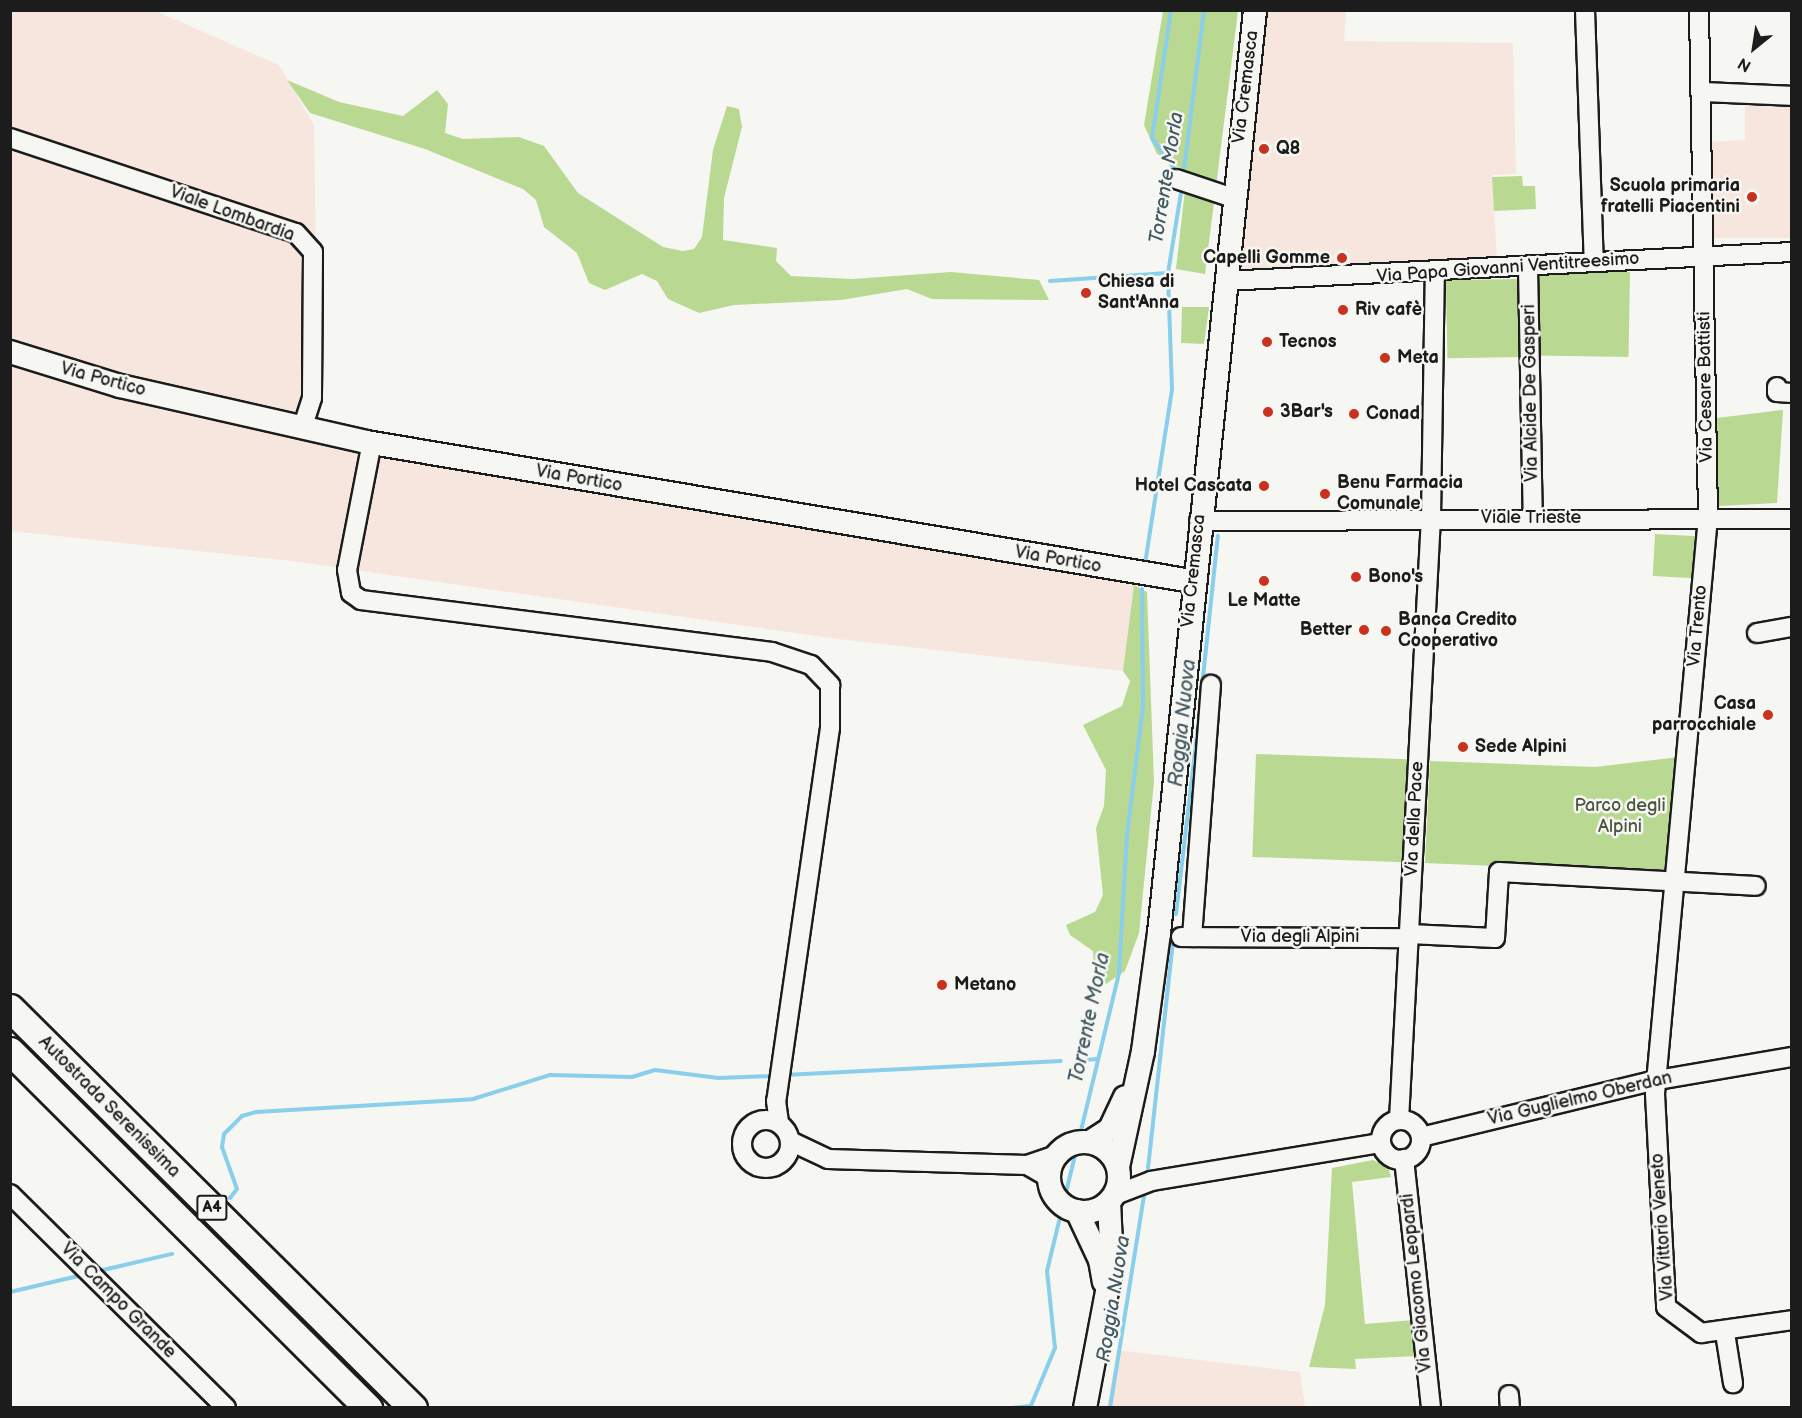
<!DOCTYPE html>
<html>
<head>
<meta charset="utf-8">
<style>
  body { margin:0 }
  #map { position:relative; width:1802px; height:1418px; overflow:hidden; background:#f6f6f2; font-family:"Balsamiq Sans",sans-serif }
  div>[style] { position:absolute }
  .built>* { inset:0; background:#f7e6dd }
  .green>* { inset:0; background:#b9d992; transform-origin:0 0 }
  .stream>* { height:4px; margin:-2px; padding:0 2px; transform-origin:2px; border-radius:2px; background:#89ceea }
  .roads { filter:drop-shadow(2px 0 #1c1c1c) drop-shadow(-2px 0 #1c1c1c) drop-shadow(0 2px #1c1c1c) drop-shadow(0 -2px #1c1c1c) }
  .minor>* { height:18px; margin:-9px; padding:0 9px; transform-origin:9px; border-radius:9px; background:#f6f6f2 }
  .minor>.ring { margin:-9px; padding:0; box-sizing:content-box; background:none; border:18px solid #f6f6f2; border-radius:50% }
  .major>* { height:22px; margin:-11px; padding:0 11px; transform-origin:11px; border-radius:11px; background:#f6f6f2 }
  .major>.ring { margin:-11px; padding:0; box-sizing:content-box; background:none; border:22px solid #f6f6f2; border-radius:50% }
  .highway>* { height:27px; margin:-13.5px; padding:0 13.5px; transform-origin:13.5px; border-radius:13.5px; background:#f6f6f2 }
  .dots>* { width:16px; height:16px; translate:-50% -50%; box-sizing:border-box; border:3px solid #f6f6f2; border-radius:50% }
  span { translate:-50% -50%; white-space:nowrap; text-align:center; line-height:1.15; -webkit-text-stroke:5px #f6f6f2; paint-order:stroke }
  .shield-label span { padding:2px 4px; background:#f6f6f2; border:2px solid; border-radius:4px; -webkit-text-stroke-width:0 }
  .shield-label { font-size:16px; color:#1c1c1c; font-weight:700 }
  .street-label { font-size:18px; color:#1c1c1c }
  .poi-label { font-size:18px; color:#1c1c1c; font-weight:700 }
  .left { translate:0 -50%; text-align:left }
  .right { translate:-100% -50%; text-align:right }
  .park-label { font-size:18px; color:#4b553f }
  .water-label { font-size:20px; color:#425a64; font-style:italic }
  .frame { position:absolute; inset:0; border:12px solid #1c1c1c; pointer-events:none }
  .north { position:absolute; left:1724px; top:18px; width:60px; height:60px; -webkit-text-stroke:4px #f6f6f2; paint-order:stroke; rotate:210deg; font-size:16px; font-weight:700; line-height:24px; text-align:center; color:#1c1c1c }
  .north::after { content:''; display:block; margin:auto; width:21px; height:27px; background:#1c1c1c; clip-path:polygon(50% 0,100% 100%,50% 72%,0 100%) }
</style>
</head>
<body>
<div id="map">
  <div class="built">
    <i style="clip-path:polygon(11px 11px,156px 11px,279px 65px,314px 125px,319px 440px,1134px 585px,1123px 671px,838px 639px,292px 561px,11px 531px)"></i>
    <i style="clip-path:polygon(1268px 11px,1346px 11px,1344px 41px,1513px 43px,1516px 174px,1492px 175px,1497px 259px,1241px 269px)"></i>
    <i style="clip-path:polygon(1745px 103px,1791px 106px,1791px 238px,1712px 238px,1710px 142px,1745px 140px)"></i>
    <i style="clip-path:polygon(1117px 1350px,1300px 1372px,1305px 1407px,1107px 1407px)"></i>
  </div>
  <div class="green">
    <i style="clip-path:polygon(1163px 11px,1238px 11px,1205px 274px,1176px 269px,1187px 172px,1157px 154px,1144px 125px)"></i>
    <i style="clip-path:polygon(287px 80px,339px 102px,403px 116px,437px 90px,448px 104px,445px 133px,463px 139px,519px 137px,544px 146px,578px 193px,663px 247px,683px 251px,694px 249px,702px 237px,713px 150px,727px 106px,739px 109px,742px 127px,724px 198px,723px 240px,777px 248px,776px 261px,791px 276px,852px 279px,951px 272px,1039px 280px,1049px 300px,932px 299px,907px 289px,841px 300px,734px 305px,699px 313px,668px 299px,657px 281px,642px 274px,605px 290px,589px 283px,577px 253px,544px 227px,536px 200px,523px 189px,425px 149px,310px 113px)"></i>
    <i style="clip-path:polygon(1522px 176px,1523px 186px,1535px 186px,1536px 209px,1494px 211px,1492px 177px)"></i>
    <i style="left:1630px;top:272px;width:85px;height:92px;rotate:91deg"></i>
    <i style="left:1518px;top:279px;width:78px;height:72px;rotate:89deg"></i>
    <i style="clip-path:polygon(1182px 307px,1209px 307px,1204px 344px,1181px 343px)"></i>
    <i style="clip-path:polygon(1783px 410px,1777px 503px,1718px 506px,1717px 418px)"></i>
    <i style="left:1655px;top:534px;width:42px;height:42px;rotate:3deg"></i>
    <i style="clip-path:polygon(1134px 585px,1147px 592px,1154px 782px,1139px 933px,1125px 971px,1100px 988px,1094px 984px,1093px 951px,1070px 935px,1066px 925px,1095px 912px,1103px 895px,1096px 828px,1104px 806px,1106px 770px,1083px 725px,1122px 706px,1130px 681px,1123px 671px)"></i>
    <i style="left:1256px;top:754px;width:152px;height:103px;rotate:2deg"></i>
    <i style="clip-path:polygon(1679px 757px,1669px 873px,1425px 863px,1430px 761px,1595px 767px)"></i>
    <i style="clip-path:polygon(1373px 1160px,1388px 1167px,1391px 1177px,1352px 1182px,1365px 1324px,1414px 1320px,1418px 1356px,1355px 1359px,1356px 1369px,1309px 1367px,1325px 1305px,1332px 1168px)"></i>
  </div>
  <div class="stream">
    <i style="left:1171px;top:10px;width:129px;rotate:98.4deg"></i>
    <i style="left:1152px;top:138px;width:44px;rotate:54.2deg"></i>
    <i style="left:1183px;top:177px;width:168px;rotate:-82.8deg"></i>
    <i style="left:1050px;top:281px;width:118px;rotate:-3.9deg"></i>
    <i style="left:1145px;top:564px;width:177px;rotate:-81.2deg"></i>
    <i style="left:1172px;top:389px;width:116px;rotate:-92deg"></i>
    <i style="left:1168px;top:273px;width:87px;rotate:-80.8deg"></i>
    <i style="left:1202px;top:687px;width:152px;rotate:-84deg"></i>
    <i style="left:1176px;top:914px;width:206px;rotate:-83.3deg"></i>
    <i style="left:1083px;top:1060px;width:15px;rotate:-4deg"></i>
    <i style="left:784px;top:1075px;width:277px;rotate:-2.9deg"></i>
    <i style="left:1148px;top:1168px;width:226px;rotate:-83.7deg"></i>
    <i style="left:230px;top:1198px;width:11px;rotate:-52deg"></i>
    <i style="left:237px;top:1189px;width:45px;rotate:-109.7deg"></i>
    <i style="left:222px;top:1147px;width:13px;rotate:-81deg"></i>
    <i style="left:224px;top:1134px;width:25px;rotate:-45deg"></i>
    <i style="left:242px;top:1116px;width:15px;rotate:-16deg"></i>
    <i style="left:256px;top:1112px;width:217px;rotate:-3.4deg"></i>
    <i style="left:473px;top:1099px;width:81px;rotate:-17.3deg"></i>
    <i style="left:550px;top:1075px;width:82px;rotate:1.4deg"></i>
    <i style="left:632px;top:1077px;width:24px;rotate:-17deg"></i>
    <i style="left:655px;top:1070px;width:64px;rotate:7.2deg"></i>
    <i style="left:718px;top:1078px;width:55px;rotate:-2.1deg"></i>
    <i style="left:103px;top:1270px;width:71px;rotate:-13.1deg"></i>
    <i style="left:10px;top:1292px;width:70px;rotate:-13.2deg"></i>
    <i style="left:1012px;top:1408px;width:19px;rotate:-6deg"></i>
    <i style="left:1030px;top:1408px;width:65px;rotate:-67.4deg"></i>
    <i style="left:1055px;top:1348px;width:77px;rotate:-95.9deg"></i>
    <i style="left:1047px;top:1271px;width:307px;rotate:-76.4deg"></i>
    <i style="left:1119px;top:973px;width:138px;rotate:-86.7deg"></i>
    <i style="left:1127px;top:835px;width:130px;rotate:-82.9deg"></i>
    <i style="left:1143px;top:706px;width:117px;rotate:-90.5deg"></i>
    <i style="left:1110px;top:1408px;width:215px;rotate:-80.9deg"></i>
  </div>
  <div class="roads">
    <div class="minor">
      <i style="left:1585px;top:10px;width:252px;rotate:88deg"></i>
      <i style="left:1699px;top:10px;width:507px;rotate:88.98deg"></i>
      <i style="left:1708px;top:517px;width:579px;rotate:95.25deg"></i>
      <i style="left:1655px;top:1094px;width:213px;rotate:87deg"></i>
      <i style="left:1666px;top:1307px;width:44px;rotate:36.6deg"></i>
      <i style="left:1701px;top:1333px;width:92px;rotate:-8.1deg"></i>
      <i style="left:1701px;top:92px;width:91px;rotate:2.5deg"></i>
      <i style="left:10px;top:138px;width:301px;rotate:18.4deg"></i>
      <i style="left:296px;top:233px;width:25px;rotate:48deg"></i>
      <i style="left:313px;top:252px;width:146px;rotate:90.4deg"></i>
      <i style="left:312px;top:398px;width:32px;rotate:108deg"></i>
      <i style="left:1176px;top:179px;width:60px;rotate:18.4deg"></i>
      <i style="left:1528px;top:268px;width:250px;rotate:88.9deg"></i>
      <i style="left:1225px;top:281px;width:568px;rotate:-2.93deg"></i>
      <i style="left:1777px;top:387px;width:5px;rotate:90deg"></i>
      <i style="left:1777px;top:392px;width:15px;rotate:4deg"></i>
      <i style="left:366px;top:442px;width:7px;rotate:45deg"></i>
      <i style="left:371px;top:447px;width:125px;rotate:101deg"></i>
      <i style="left:347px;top:570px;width:23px;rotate:80deg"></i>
      <i style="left:351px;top:593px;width:12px;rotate:35deg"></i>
      <i style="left:361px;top:600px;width:414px;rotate:7.2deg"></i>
      <i style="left:772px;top:652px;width:41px;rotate:18.4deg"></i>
      <i style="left:811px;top:665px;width:28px;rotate:46deg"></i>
      <i style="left:830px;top:685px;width:43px;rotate:90deg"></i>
      <i style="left:830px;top:728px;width:377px;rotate:98.2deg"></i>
      <i style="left:776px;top:1101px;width:22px;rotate:82deg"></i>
      <i style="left:1199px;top:521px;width:593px;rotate:-0.19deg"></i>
      <i style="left:1757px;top:633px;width:36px;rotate:-10deg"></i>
      <i style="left:1409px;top:934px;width:86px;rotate:2.7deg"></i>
      <i style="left:1495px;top:938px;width:66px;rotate:-86.5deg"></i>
      <i style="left:1499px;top:872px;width:257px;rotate:3.1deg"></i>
      <i style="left:1181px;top:937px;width:228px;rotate:0.3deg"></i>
      <i style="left:1192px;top:937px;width:253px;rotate:-85.7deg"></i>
      <i class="ring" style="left:742px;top:1120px;width:30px;height:30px"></i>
      <i style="left:1399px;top:1120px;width:603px;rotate:-86.96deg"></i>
      <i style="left:1431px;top:518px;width:245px;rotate:-89.1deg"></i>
      <i class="ring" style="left:1381px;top:1120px;width:22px;height:22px"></i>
      <i style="left:1421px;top:1137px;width:243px;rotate:-13.6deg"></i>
      <i style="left:1657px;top:1080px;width:137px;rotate:-9.7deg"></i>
      <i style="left:790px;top:1141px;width:42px;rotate:25.3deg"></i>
      <i style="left:828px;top:1159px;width:199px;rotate:1.7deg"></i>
      <i style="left:1027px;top:1165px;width:31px;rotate:-19deg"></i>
      <i style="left:1404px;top:1159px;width:250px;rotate:83.8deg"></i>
      <i style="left:1027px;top:1165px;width:24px;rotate:30deg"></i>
      <i style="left:10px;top:1194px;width:304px;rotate:44.7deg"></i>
      <i style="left:1115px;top:1195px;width:39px;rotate:-21deg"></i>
      <i style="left:1151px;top:1181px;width:233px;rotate:-9.4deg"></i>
      <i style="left:1725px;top:1333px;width:51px;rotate:80.9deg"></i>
      <i style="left:1509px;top:1395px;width:13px;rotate:86deg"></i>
    </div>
    <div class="major">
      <i style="left:10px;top:352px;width:115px;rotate:17.2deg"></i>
      <i style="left:120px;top:386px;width:252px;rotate:12.8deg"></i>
      <i style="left:366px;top:442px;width:837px;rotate:9.56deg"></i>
      <i class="ring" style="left:1049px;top:1142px;width:48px;height:48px"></i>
      <i style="left:1090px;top:1142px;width:24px;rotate:-33deg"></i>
      <i style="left:1110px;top:1129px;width:35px;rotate:-65deg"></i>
      <i style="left:1118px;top:1167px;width:119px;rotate:-77.8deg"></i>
      <i style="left:1143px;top:1051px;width:119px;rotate:-82.3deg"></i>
      <i style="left:1159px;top:933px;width:928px;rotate:-84.06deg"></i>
      <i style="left:1077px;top:1211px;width:54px;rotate:64.9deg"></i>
      <i style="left:1100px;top:1260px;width:22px;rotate:80deg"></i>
      <i style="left:1085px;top:1408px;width:146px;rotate:-79.3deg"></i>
      <i style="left:1112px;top:1265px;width:63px;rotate:-92.7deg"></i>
    </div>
    <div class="highway">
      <i style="left:10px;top:1008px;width:568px;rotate:44.79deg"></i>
      <i style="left:10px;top:1051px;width:506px;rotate:44.92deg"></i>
    </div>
  </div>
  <div class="dots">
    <i style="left:1264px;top:149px;background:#c8321e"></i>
    <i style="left:1752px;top:197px;background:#c8321e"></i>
    <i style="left:1342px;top:258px;background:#c8321e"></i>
    <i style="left:1086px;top:293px;background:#c8321e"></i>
    <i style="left:1343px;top:310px;background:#c8321e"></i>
    <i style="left:1267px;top:342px;background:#c8321e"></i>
    <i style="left:1385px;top:358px;background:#c8321e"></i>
    <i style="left:1268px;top:412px;background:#c8321e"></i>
    <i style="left:1354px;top:414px;background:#c8321e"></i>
    <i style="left:1264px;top:486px;background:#c8321e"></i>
    <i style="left:1325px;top:494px;background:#c8321e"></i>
    <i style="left:1356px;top:577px;background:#c8321e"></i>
    <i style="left:1264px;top:581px;background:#c8321e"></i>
    <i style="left:1364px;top:630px;background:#c8321e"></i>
    <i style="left:1386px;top:631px;background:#c8321e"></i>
    <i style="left:1768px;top:715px;background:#c8321e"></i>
    <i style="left:1463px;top:747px;background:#c8321e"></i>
    <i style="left:942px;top:985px;background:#c8321e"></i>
  </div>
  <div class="shield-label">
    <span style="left:212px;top:1208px">A4</span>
  </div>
  <div class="street-label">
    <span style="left:1246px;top:87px;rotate:-83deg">Via Cremasca</span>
    <span style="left:232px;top:214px;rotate:20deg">Viale Lombardia</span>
    <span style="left:1508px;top:268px;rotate:-4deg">Via Papa Giovanni Ventitreesimo</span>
    <span style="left:103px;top:380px;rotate:15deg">Via Portico</span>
    <span style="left:1706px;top:387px;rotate:-91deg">Via Cesare Battisti</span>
    <span style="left:1531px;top:393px;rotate:-91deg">Via Alcide De Gasperi</span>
    <span style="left:579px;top:479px;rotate:10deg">Via Portico</span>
    <span style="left:1531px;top:518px">Viale Trieste</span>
    <span style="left:1058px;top:560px;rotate:10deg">Via Portico</span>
    <span style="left:1194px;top:571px;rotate:-84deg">Via Cremasca</span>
    <span style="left:1698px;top:626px;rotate:-85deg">Via Trento</span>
    <span style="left:1415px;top:819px;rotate:-87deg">Via della Pace</span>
    <span style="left:1300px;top:937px">Via degli Alpini</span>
    <span style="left:1580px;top:1099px;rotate:-13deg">Via Guglielmo Oberdan</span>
    <span style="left:109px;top:1107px;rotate:45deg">Autostrada Serenissima</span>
    <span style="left:1663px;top:1227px;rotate:-94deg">Via Vittorio Veneto</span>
    <span style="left:1417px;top:1283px;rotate:-96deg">Via Giacomo Leopardi</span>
    <span style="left:118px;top:1301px;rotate:45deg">Via Campo Grande</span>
  </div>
  <div class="poi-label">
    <span class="left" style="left:1276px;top:149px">Q8</span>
    <span class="right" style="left:1740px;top:197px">Scuola primaria<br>fratelli Piacentini</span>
    <span class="right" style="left:1330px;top:258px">Capelli Gomme</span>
    <span class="left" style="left:1098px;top:293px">Chiesa di<br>Sant'Anna</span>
    <span class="left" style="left:1355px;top:310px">Riv cafè</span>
    <span class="left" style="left:1279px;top:342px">Tecnos</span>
    <span class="left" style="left:1397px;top:358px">Meta</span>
    <span class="left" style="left:1280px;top:412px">3Bar's</span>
    <span class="left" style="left:1366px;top:414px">Conad</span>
    <span class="left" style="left:1337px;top:494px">Benu Farmacia<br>Comunale</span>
    <span class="right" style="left:1252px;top:486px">Hotel Cascata</span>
    <span class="left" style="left:1368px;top:577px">Bono's</span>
    <span style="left:1264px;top:601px">Le Matte</span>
    <span class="left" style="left:1398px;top:631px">Banca Credito<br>Cooperativo</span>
    <span class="right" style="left:1352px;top:630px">Better</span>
    <span class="right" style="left:1756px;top:715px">Casa<br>parrocchiale</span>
    <span class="left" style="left:1475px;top:747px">Sede Alpini</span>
    <span class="left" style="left:954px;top:985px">Metano</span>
  </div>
  <div class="park-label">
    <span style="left:1620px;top:817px">Parco degli<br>Alpini</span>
  </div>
  <div class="water-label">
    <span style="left:1167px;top:178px;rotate:-81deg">Torrente Morla</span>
    <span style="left:1183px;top:723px;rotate:-84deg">Roggia Nuova</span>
    <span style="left:1090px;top:1018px;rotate:-78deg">Torrente Morla</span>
    <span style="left:1114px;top:1299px;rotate:-81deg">Roggia Nuova</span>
  </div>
  <div class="frame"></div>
  <div class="north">N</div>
</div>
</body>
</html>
